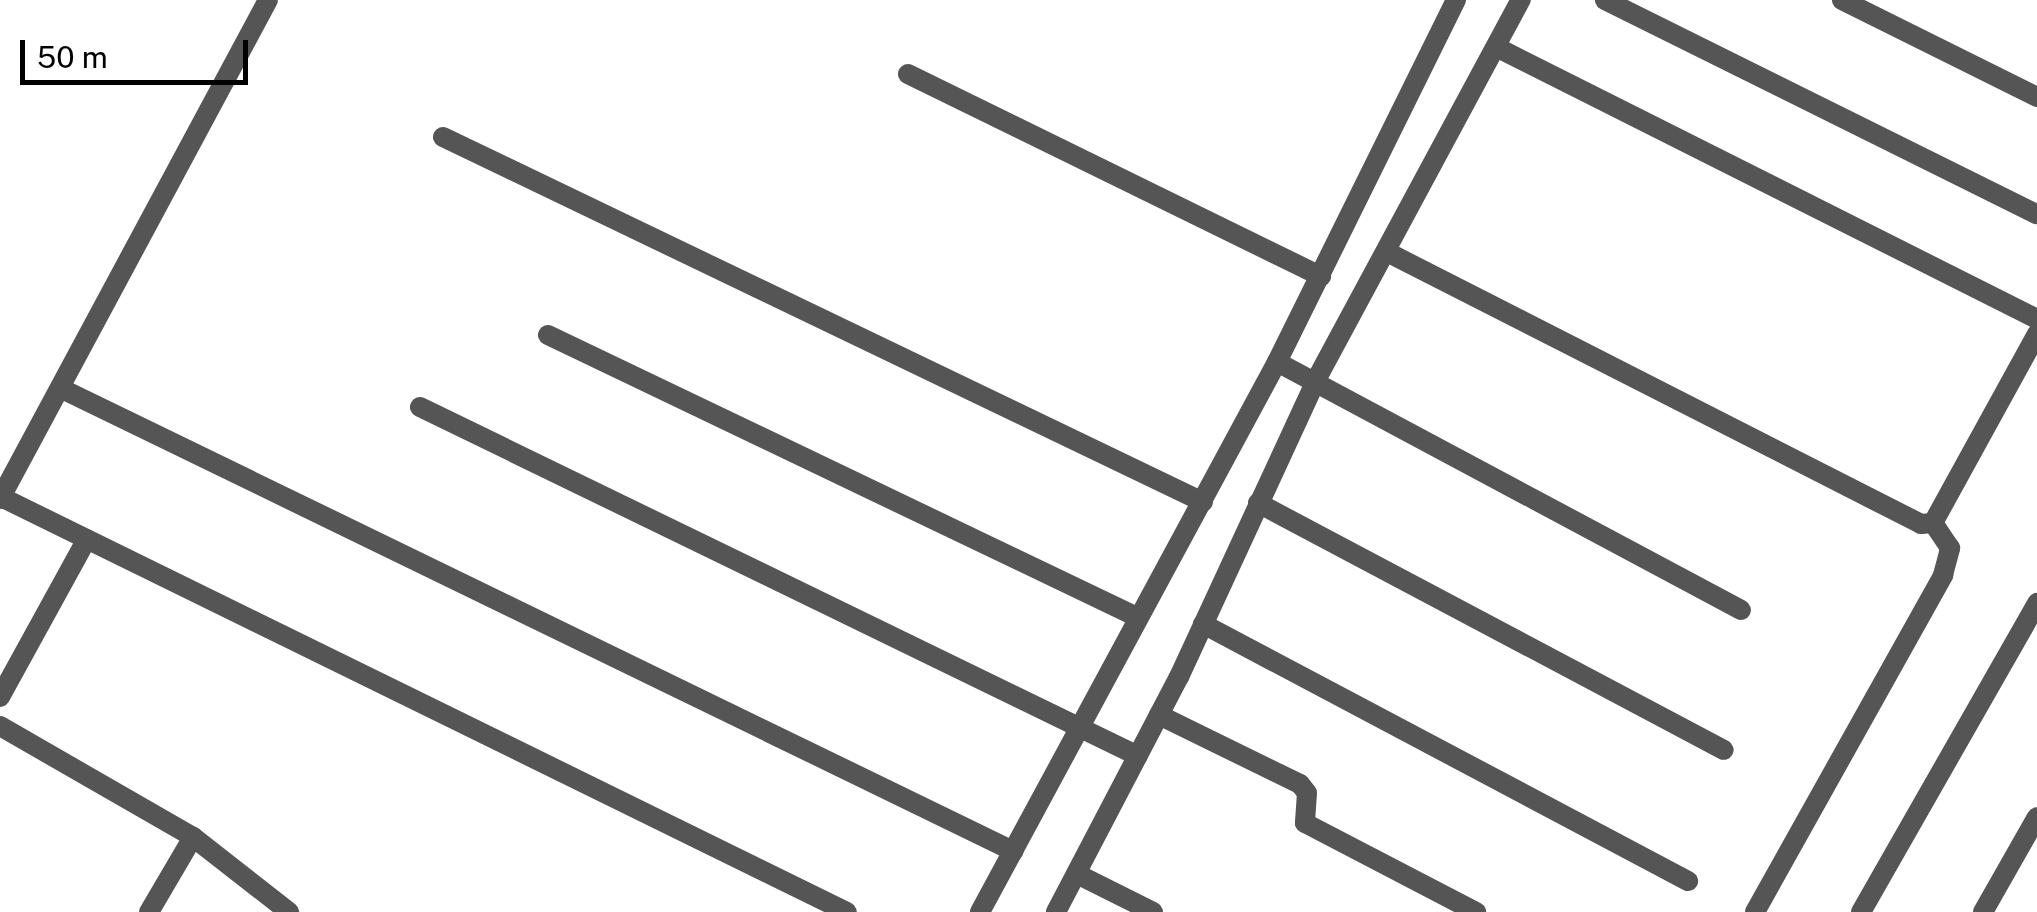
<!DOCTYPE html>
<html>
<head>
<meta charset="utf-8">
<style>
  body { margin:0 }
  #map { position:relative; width:2037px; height:912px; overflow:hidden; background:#fff; font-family:"Public Sans",sans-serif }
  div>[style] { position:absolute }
  .minor>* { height:20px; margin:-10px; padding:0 10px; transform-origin:10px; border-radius:10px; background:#555 }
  span { translate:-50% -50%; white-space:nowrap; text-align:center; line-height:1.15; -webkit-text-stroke:10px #fff; paint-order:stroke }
  .scale { position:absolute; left:20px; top:40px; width:228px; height:45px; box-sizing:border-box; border:5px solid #000; border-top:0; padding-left:12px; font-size:30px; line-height:35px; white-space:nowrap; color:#000; -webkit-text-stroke:8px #fff; paint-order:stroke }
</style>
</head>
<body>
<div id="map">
  <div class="minor">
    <i style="left:1605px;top:0;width:482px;rotate:26.4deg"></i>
    <i style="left:1842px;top:0;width:218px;rotate:26.4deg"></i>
    <i style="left:1498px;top:48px;width:603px;rotate:26.69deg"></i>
    <i style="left:908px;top:74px;width:460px;rotate:26.1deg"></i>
    <i style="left:443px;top:137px;width:843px;rotate:25.65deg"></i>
    <i style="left:1389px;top:253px;width:597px;rotate:26.99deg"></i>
    <i style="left:1921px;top:524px;width:12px;rotate:-5deg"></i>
    <i style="left:548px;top:335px;width:653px;rotate:25.58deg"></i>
    <i style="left:1277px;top:362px;width:526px;rotate:28.12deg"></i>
    <i style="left:60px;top:388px;width:1060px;rotate:25.91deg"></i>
    <i style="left:420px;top:407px;width:798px;rotate:25.92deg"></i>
    <i style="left:1px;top:497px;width:942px;rotate:26.13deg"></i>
    <i style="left:0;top:499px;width:566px;rotate:-61.76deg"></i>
    <i style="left:1258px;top:503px;width:527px;rotate:27.93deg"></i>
    <i style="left:1933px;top:523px;width:216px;rotate:-61.2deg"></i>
    <i style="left:1203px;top:624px;width:549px;rotate:27.92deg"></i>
    <i style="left:0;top:697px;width:180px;rotate:-61.2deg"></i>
    <i style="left:1159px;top:715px;width:157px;rotate:26.1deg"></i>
    <i style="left:1300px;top:784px;width:11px;rotate:52deg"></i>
    <i style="left:1307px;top:793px;width:30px;rotate:94deg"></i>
    <i style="left:1305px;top:823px;width:193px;rotate:27.5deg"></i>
    <i style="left:0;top:726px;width:223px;rotate:29.9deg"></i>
    <i style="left:193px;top:837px;width:122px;rotate:38deg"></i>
    <i style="left:1077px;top:874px;width:85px;rotate:26.6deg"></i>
    <i style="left:149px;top:912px;width:87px;rotate:-59.6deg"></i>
    <i style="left:980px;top:912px;width:625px;rotate:-61.63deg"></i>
    <i style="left:1277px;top:362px;width:404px;rotate:-63.7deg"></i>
    <i style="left:1056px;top:912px;width:265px;rotate:-62.4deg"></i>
    <i style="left:1179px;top:677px;width:327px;rotate:-65.2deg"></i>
    <i style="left:1316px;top:380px;width:432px;rotate:-61.7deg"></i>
    <i style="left:1755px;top:912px;width:386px;rotate:-60.8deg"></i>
    <i style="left:1943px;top:575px;width:28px;rotate:-75deg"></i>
    <i style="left:1950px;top:548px;width:30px;rotate:-124deg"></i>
    <i style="left:1861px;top:912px;width:356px;rotate:-60.3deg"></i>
    <i style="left:1983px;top:912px;width:109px;rotate:-60.4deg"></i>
  </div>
  <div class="scale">50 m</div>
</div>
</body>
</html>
